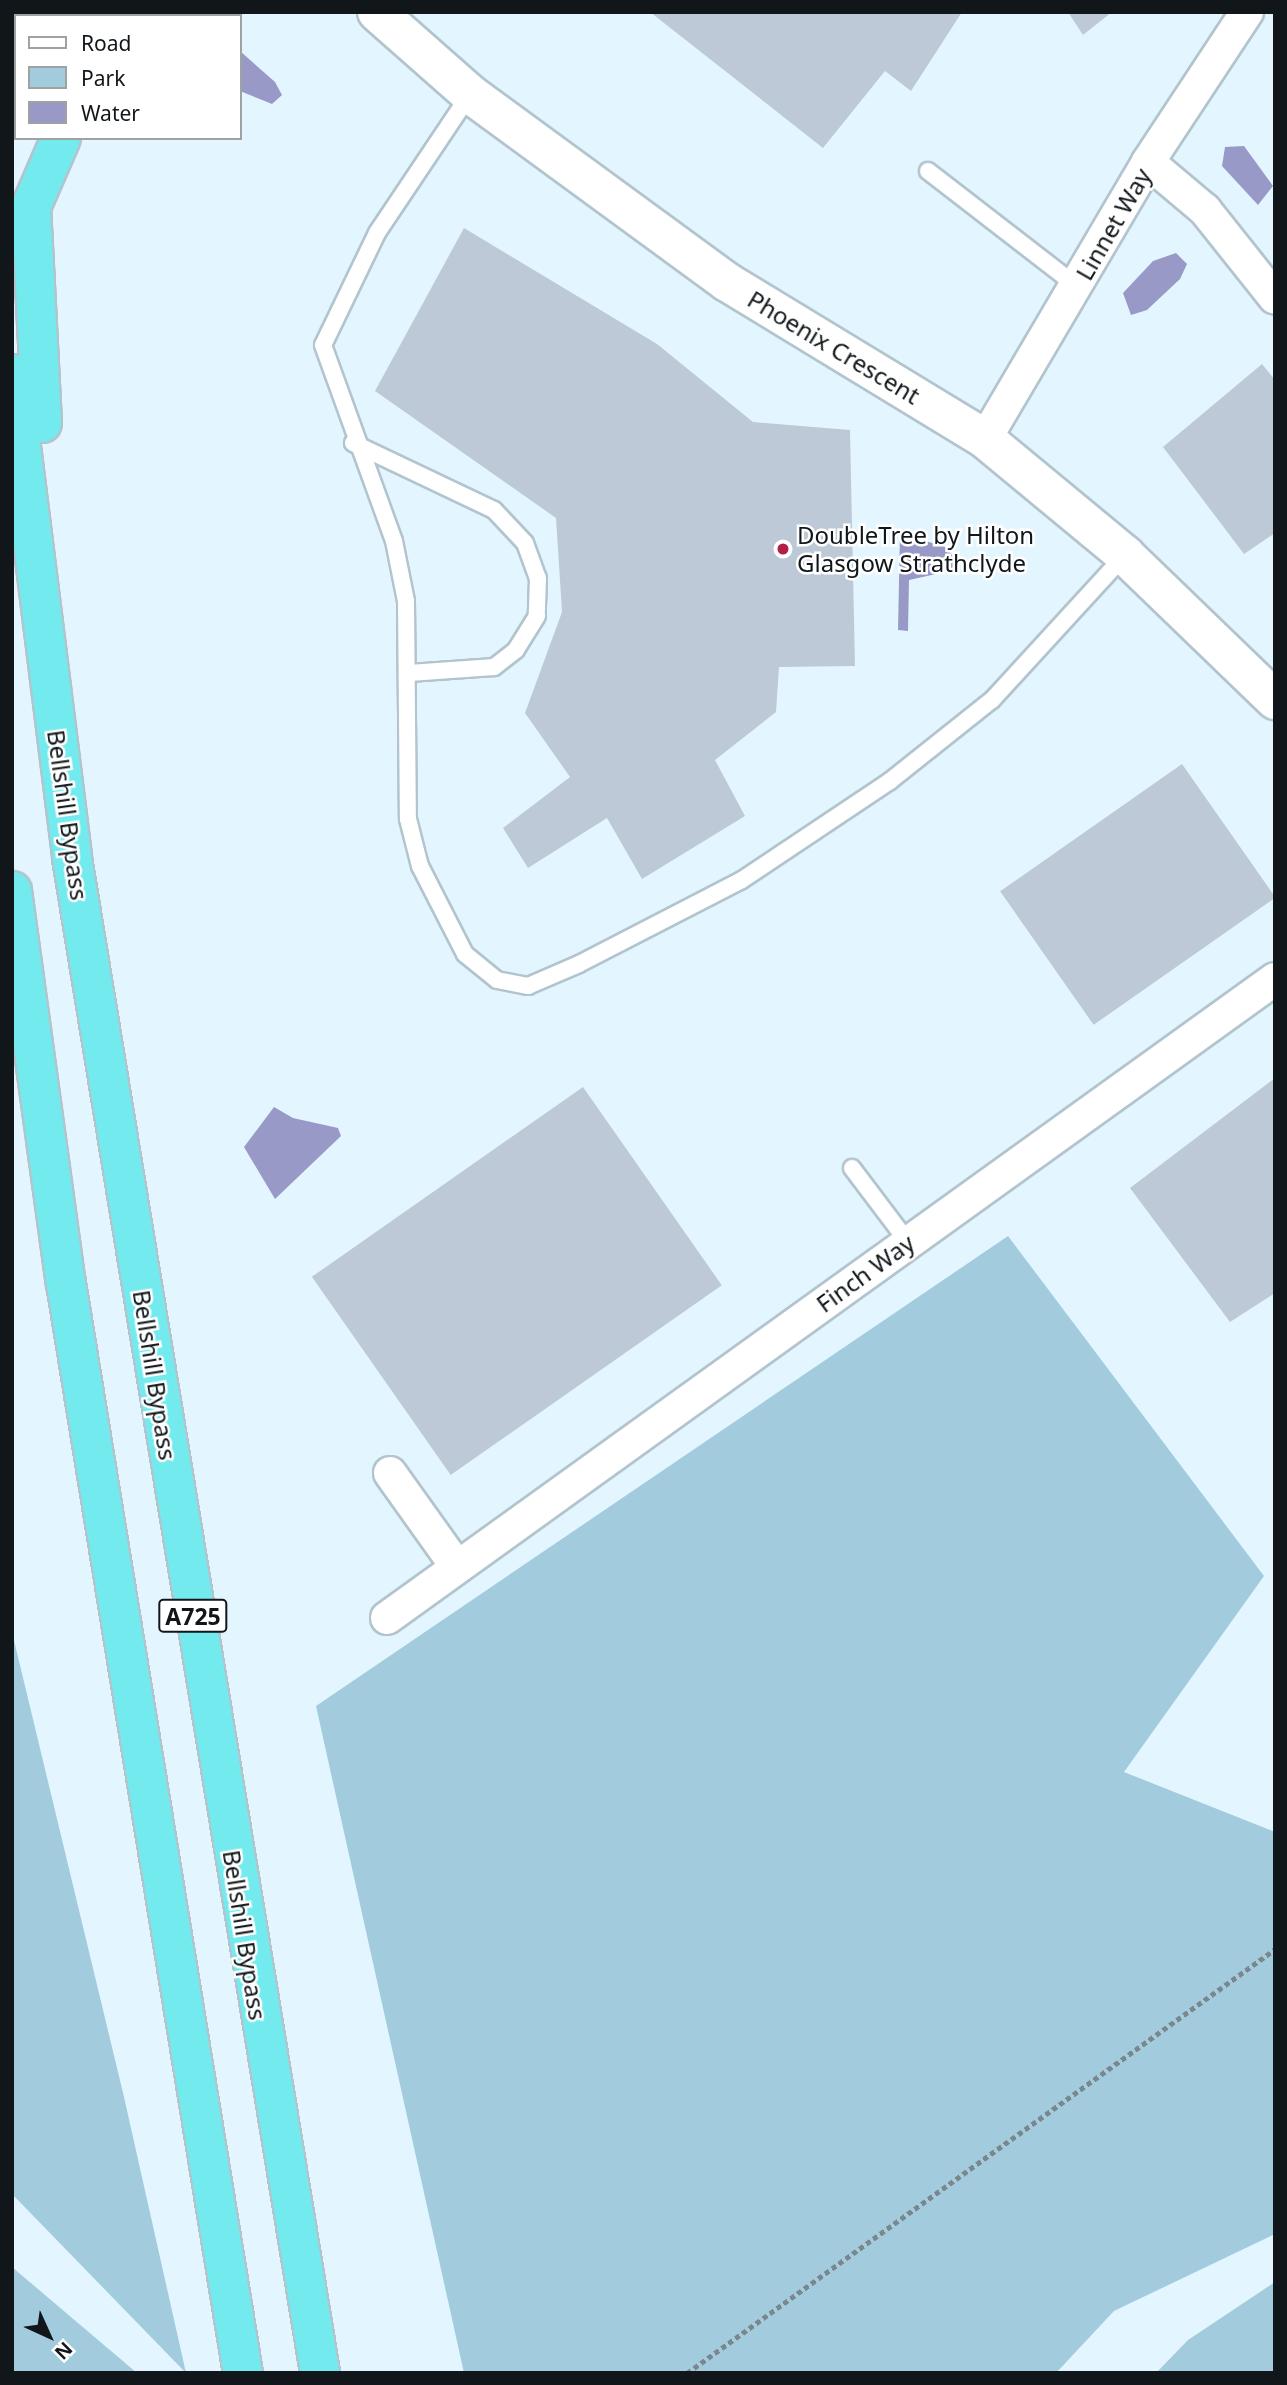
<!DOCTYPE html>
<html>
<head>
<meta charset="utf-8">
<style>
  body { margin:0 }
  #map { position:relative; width:1287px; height:2385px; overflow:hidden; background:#e3f6ff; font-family:"Noto Sans",sans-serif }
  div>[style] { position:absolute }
  .green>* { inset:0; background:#a2ccde }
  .water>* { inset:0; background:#9999c8 }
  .building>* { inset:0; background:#bec9d7; transform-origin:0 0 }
  .path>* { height:4.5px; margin-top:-2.25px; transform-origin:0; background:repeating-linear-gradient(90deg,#7a878d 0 5px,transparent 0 8.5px) }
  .roads { filter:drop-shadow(2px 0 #b2c4cd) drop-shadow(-2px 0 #b2c4cd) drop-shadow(0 2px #b2c4cd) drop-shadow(0 -2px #b2c4cd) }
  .service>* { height:16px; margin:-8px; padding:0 8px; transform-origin:8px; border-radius:8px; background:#fff }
  .minor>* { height:32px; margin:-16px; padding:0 16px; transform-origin:16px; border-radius:16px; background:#fff }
  .tertiary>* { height:38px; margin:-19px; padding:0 19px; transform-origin:19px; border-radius:19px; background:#fff }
  .trunk>* { height:38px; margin:-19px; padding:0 19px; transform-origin:19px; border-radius:19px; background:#73ebee }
  .dots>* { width:19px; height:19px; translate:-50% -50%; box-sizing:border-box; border:4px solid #fff; border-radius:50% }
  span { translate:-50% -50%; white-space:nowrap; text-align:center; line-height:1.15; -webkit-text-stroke:5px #fff; paint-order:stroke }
  .shield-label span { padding:2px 5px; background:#fff; border:2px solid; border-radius:5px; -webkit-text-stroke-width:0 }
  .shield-label { font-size:23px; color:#101619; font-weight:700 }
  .street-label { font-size:24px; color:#101619 }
  .poi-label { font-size:24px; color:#101619 }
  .left { translate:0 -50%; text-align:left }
  .frame { position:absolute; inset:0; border:14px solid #101619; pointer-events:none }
  .legend { position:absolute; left:14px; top:14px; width:228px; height:126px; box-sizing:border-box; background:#fff; border:2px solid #9fa2a3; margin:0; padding:9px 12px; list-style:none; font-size:21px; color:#101619 }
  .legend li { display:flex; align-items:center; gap:14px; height:35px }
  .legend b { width:35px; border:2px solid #9fa2a3 }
  .north { position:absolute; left:14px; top:2301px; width:70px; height:70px; -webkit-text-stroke:5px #fff; paint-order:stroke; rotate:135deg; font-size:19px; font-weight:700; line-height:28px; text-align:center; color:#101619 }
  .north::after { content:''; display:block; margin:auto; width:24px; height:32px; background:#101619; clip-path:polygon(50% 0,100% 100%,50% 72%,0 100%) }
</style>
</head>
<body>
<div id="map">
  <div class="green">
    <i style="clip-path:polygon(1008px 1236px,1264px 1576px,1124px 1772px,1275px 1832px,1275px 2234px,1114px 2311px,1056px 2373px,464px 2373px,316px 1706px)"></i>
    <i style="clip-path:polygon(12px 1632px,124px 2097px,186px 2373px,12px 2194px)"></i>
    <i style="clip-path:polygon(12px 2267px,137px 2373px,12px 2373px)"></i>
    <i style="clip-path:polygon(1275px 2282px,1275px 2373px,1156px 2373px,1188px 2340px)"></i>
  </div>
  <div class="water">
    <i style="clip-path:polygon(240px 51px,275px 82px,282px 95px,272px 104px,240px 91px)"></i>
    <i style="clip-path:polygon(1244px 146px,1273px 186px,1258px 205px,1222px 166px,1225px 147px)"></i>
    <i style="clip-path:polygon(1176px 253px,1187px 264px,1180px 279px,1147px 310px,1131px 315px,1123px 293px,1153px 261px)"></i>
    <i style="clip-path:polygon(900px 533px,948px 548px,959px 569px,909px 580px,908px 631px,898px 630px)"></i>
    <i style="clip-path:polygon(274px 1107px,293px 1118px,338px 1128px,341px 1136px,275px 1199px,244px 1147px)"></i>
  </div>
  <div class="building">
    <i style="clip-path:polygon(650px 12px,962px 12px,911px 91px,885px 71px,823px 148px)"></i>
    <i style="clip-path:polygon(1068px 12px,1112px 12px,1083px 35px)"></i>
    <i style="clip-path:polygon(464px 228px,657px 344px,753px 422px,850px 430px,855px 666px,779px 667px,776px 712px,715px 760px,745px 816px,642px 879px,607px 818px,528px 868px,503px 828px,570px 777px,525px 713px,562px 612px,556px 518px,375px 391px)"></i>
    <i style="clip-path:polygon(1262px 364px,1275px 380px,1275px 533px,1244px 554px,1163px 447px)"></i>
    <i style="left:1182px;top:764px;width:163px;height:222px;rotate:55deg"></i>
    <i style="clip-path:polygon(1275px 1078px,1275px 1293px,1230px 1322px,1130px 1188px)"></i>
    <i style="left:583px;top:1087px;width:242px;height:331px;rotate:55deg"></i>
  </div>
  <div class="path">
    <i style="left:687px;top:2373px;width:725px;rotate:-35.79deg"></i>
  </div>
  <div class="roads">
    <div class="service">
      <i style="left:470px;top:94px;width:167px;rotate:123.8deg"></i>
      <i style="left:377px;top:233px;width:124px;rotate:115.7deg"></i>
      <i style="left:323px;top:345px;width:208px;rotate:70.1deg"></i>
      <i style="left:394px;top:541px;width:61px;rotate:78.7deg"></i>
      <i style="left:406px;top:601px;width:218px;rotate:89.5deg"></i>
      <i style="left:408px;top:819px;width:49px;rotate:75.7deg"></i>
      <i style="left:420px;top:866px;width:99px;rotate:62.9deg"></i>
      <i style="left:465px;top:954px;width:41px;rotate:39.1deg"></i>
      <i style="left:497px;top:980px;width:32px;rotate:11deg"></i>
      <i style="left:528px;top:986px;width:56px;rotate:-23.3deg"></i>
      <i style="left:579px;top:964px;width:183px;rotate:-27.3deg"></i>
      <i style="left:742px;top:880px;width:178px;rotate:-33.8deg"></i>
      <i style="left:890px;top:781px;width:130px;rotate:-38.5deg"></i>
      <i style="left:992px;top:700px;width:197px;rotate:-47.5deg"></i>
      <i style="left:928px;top:171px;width:188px;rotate:37.7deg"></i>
      <i style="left:353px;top:443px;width:156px;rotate:25.4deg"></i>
      <i style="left:494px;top:510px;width:45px;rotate:46.8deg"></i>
      <i style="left:525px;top:543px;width:37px;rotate:70deg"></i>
      <i style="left:538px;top:578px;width:38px;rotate:92deg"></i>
      <i style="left:537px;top:616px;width:40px;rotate:122deg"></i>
      <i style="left:516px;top:650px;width:28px;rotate:142deg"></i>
      <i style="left:494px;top:667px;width:85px;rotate:176deg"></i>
      <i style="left:852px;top:1168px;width:93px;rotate:52.9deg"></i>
    </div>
    <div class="minor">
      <i style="left:1148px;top:162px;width:75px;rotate:40.1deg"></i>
      <i style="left:1205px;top:210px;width:112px;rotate:51.5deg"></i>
      <i style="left:985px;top:439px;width:321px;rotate:-59.5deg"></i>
      <i style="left:1148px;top:162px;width:180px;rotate:-56.6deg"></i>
      <i style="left:390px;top:1473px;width:115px;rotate:54.5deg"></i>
      <i style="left:387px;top:1618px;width:1094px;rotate:-35.74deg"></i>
    </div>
    <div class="tertiary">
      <i style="left:377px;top:12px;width:124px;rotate:41.4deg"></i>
      <i style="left:470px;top:94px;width:318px;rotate:36.2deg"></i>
      <i style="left:727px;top:282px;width:302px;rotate:31.3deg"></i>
      <i style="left:985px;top:439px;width:182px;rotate:39.6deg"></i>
      <i style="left:1125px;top:555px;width:209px;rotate:44deg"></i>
    </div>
    <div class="trunk">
      <i style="left:149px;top:16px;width:5px;rotate:-53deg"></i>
      <i style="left:12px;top:374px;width:488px;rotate:82.9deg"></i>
      <i style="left:72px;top:858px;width:1535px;rotate:80.7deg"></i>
      <i style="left:42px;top:423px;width:216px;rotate:-92.9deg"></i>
      <i style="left:31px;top:207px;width:75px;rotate:-66.5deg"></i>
      <i style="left:12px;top:891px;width:396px;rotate:82.2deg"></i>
      <i style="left:66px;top:1283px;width:1104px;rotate:80.78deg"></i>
    </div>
  </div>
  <div class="dots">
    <i style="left:783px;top:549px;background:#b11f47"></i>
  </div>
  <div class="shield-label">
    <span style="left:193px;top:1616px">A725</span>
  </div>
  <div class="street-label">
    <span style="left:1113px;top:224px;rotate:-60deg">Linnet Way</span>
    <span style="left:834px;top:347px;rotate:31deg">Phoenix Crescent</span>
    <span style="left:68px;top:815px;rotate:82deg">Bellshill Bypass</span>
    <span style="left:865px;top:1273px;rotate:-36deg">Finch Way</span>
    <span style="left:155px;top:1375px;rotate:81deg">Bellshill Bypass</span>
    <span style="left:245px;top:1935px;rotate:81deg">Bellshill Bypass</span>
  </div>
  <div class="poi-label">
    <span class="left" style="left:797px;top:549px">DoubleTree by Hilton<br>Glasgow Strathclyde</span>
  </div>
  <div class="frame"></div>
  <ul class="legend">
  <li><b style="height:9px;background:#fff"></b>Road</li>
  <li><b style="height:19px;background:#a2ccde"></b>Park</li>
  <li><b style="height:19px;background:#9999c8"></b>Water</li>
  </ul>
  <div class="north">N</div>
</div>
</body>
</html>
